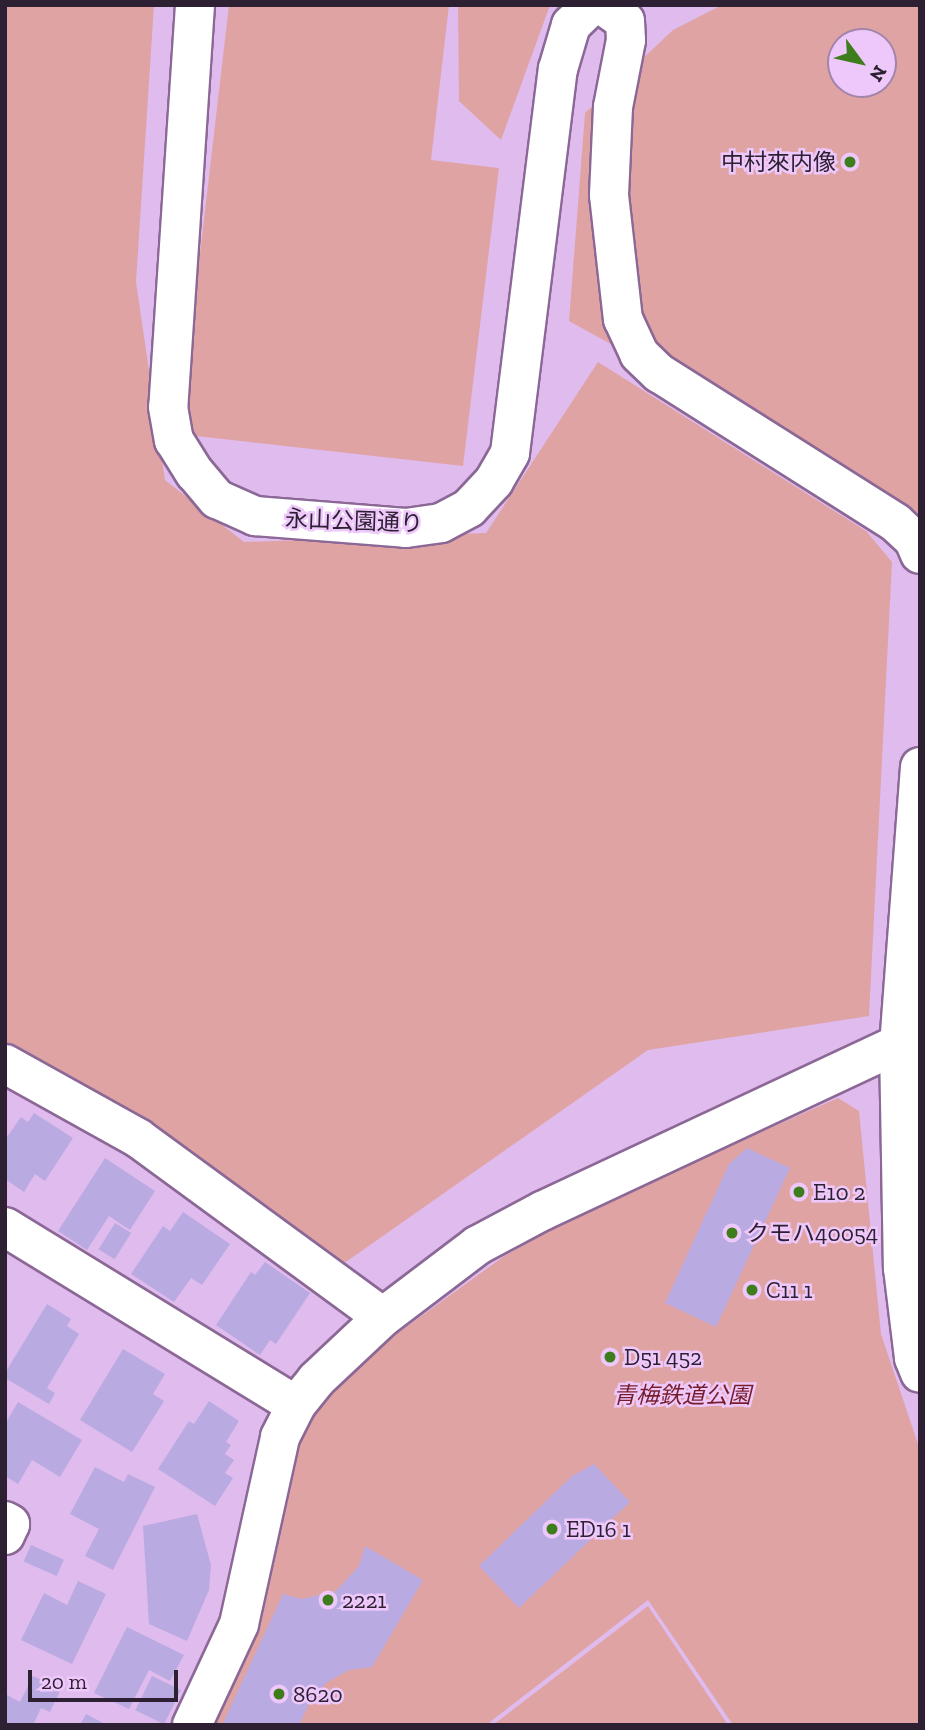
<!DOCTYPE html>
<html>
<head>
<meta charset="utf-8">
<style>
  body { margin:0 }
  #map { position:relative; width:925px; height:1730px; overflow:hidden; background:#e0bbed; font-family:"Zilla Slab","Noto Sans JP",serif }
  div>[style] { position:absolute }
  .green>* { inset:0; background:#dfa3a4 }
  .building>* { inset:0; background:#baaae2; transform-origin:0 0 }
  .roads { filter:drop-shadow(2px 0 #8b6896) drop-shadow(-2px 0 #8b6896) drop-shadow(0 2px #8b6896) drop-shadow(0 -2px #8b6896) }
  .minor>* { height:38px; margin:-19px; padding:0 19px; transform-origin:19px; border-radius:19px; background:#fff }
  .dots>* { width:19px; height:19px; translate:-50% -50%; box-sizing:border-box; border:4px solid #eec8fb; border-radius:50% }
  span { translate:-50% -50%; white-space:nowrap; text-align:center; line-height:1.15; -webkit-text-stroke:5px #eec8fb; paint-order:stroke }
  .poi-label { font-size:23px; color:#2e2033 }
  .right { translate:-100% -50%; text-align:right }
  .left { translate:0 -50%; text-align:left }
  .street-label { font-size:23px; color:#2e2033 }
  .park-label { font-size:23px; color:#771d2a; font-style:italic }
  .frame { position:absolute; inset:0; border:7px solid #2e2033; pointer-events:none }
  .north { position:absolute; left:827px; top:28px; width:70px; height:70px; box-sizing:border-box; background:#eec8fb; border:2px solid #a185ab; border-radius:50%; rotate:123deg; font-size:19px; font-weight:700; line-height:28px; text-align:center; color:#2e2033 }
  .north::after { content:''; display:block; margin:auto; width:24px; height:32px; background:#3d7d1c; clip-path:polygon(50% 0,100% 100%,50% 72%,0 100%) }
  .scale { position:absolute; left:28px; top:1670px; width:150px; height:32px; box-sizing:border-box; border:4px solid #2e2033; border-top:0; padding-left:9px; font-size:21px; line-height:24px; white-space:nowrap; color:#2e2033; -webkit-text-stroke:5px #eec8fb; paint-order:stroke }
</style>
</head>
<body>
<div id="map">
  <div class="green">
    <i style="clip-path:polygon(5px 5px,154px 5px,136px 282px,165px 480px,244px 542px,486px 533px,598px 362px,866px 531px,892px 562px,869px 1016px,648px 1050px,343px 1264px,37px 1065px,5px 1050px)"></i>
    <i style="clip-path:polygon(229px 5px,449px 5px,431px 160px,499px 168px,463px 466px,179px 434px)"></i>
    <i style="clip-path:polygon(458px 5px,550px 5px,501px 140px,459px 101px)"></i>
    <i style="clip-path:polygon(evenodd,722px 5px,920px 5px,920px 514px,569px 321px,585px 113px,673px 30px,722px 5px,841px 42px,883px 42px,883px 84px,841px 84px,841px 42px)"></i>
    <i style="clip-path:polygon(838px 1098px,859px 1111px,881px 1334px,920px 1450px,920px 1725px,733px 1725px,648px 1600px,486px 1725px,212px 1725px,285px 1476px,302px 1435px,323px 1401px,373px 1351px,503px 1257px,579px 1212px)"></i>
    <i style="clip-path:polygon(648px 1606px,728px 1725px,493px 1725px)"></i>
  </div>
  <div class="building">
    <i style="clip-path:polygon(34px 1113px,73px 1138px,45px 1181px,35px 1174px,24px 1192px,5px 1179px,5px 1140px,21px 1117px,28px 1122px)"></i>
    <i style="clip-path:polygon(747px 1148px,790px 1168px,716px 1327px,665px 1303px,729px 1164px)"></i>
    <i style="clip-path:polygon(105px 1158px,155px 1191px,130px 1230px,109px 1216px,87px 1250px,58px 1231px)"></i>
    <i style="clip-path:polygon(183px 1212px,230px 1244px,202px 1285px,191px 1278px,174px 1302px,131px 1274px,163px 1226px,170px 1231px)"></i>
    <i style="left:115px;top:1223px;width:19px;height:31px;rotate:32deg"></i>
    <i style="clip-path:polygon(265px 1262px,310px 1293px,276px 1344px,270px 1340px,260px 1355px,216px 1325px,251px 1272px,255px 1275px)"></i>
    <i style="clip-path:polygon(47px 1304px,71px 1319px,67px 1326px,79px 1334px,47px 1388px,55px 1393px,49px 1404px,5px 1378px,5px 1373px)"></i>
    <i style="clip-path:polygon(123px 1349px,165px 1374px,153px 1394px,164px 1401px,132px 1452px,80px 1420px)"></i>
    <i style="clip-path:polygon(209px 1401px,239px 1421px,226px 1442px,231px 1445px,225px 1454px,234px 1460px,225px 1473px,233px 1478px,215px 1506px,158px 1469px,189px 1421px,194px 1424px)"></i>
    <i style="clip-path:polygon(18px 1402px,82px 1440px,60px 1477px,32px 1460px,18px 1484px,5px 1476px,5px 1424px)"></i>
    <i style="clip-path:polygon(594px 1464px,630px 1502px,519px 1608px,479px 1566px,572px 1476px)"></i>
    <i style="clip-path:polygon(95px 1467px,124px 1482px,128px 1474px,155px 1487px,113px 1570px,85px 1556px,99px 1529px,70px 1514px)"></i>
    <i style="clip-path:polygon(197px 1514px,211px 1565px,209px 1590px,187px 1641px,149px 1624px,143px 1526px)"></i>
    <i style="left:31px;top:1545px;width:36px;height:18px;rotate:24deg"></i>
    <i style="clip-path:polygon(365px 1546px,423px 1580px,372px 1667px,349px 1670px,326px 1683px,310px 1702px,299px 1725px,222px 1725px,283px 1594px,302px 1599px,336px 1591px,359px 1566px)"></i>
    <i style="clip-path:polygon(78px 1581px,106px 1594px,72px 1664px,21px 1640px,44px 1593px,67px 1605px)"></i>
    <i style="clip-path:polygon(127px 1627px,184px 1655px,170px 1681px,149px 1670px,129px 1709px,94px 1693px)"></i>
    <i style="clip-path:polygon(33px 1676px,61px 1689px,50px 1712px,41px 1708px,33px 1725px,5px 1725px,5px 1694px,20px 1702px)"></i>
    <i style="left:152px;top:1676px;width:32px;height:38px;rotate:26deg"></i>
    <i style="clip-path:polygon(86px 1714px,107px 1725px,80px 1725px)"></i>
  </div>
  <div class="roads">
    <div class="minor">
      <i style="left:195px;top:5px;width:403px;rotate:93.8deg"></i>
      <i style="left:168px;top:407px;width:34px;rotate:80deg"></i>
      <i style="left:174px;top:440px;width:39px;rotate:58deg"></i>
      <i style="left:195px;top:473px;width:34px;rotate:50deg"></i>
      <i style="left:217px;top:499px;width:42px;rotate:24.1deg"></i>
      <i style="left:255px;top:516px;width:151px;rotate:4.5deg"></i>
      <i style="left:406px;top:528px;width:35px;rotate:-8deg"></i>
      <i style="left:441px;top:523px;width:32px;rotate:-28deg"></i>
      <i style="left:469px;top:508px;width:37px;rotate:-47deg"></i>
      <i style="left:494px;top:481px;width:32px;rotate:-60deg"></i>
      <i style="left:510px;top:453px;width:387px;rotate:-82.9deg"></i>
      <i style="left:558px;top:69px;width:46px;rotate:-73.5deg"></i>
      <i style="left:571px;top:25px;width:29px;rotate:-44deg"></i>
      <i style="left:602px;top:5px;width:28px;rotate:35deg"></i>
      <i style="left:625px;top:21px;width:19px;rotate:87deg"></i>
      <i style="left:626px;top:40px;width:68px;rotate:101deg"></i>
      <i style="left:613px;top:107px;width:88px;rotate:92.6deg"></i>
      <i style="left:609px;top:195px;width:125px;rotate:83.6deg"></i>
      <i style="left:623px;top:319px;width:38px;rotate:65deg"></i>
      <i style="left:639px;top:354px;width:28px;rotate:44deg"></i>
      <i style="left:659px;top:373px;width:280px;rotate:32.3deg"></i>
      <i style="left:896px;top:523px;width:25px;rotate:43deg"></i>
      <i style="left:914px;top:540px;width:15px;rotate:67deg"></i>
      <i style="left:920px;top:767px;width:278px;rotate:94.3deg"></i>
      <i style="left:899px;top:1044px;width:224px;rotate:89deg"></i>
      <i style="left:903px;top:1268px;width:91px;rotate:83deg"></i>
      <i style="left:914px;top:1358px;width:16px;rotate:68deg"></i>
      <i style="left:5px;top:1064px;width:152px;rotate:29.1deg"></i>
      <i style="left:138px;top:1138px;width:303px;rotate:36.2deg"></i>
      <i style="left:5px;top:1227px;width:341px;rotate:31.5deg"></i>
      <i style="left:5px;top:1521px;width:6px;rotate:31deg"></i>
      <i style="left:10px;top:1524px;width:12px;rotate:114deg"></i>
      <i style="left:192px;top:1725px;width:111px;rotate:-65deg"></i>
      <i style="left:239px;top:1624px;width:191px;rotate:-77.6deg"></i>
      <i style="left:280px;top:1437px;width:36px;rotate:-63deg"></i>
      <i style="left:296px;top:1405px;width:32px;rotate:-51deg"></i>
      <i style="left:316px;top:1380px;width:92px;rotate:-43.2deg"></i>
      <i style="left:383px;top:1317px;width:119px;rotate:-37.2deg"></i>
      <i style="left:478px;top:1245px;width:72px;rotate:-28deg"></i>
      <i style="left:542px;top:1211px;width:394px;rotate:-25.1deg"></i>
      <i style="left:899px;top:1044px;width:29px;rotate:-44deg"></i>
    </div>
  </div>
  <div class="dots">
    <i style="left:850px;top:162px;background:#3d7d1c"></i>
    <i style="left:799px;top:1192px;background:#3d7d1c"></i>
    <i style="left:732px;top:1233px;background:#3d7d1c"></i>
    <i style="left:752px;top:1290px;background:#3d7d1c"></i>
    <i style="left:610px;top:1357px;background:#3d7d1c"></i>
    <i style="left:552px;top:1529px;background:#3d7d1c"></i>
    <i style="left:328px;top:1600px;background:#3d7d1c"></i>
    <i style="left:279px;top:1694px;background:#3d7d1c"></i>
  </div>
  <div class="poi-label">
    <span class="right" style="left:836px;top:162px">中村來内像</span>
    <span class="left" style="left:813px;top:1192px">E10 2</span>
    <span class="left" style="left:746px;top:1233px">クモハ40054</span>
    <span class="left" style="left:766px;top:1290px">C11 1</span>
    <span class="left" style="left:624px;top:1357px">D51 452</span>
    <span class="left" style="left:566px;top:1529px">ED16 1</span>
    <span class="left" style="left:342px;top:1600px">2221</span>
    <span class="left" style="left:293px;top:1694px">8620</span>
  </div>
  <div class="street-label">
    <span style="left:354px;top:521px;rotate:2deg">永山公園通り</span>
  </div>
  <div class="park-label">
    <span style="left:682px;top:1395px">青梅鉄道公園</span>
  </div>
  <div class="frame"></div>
  <div class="north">N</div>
  <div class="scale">20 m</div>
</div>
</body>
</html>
